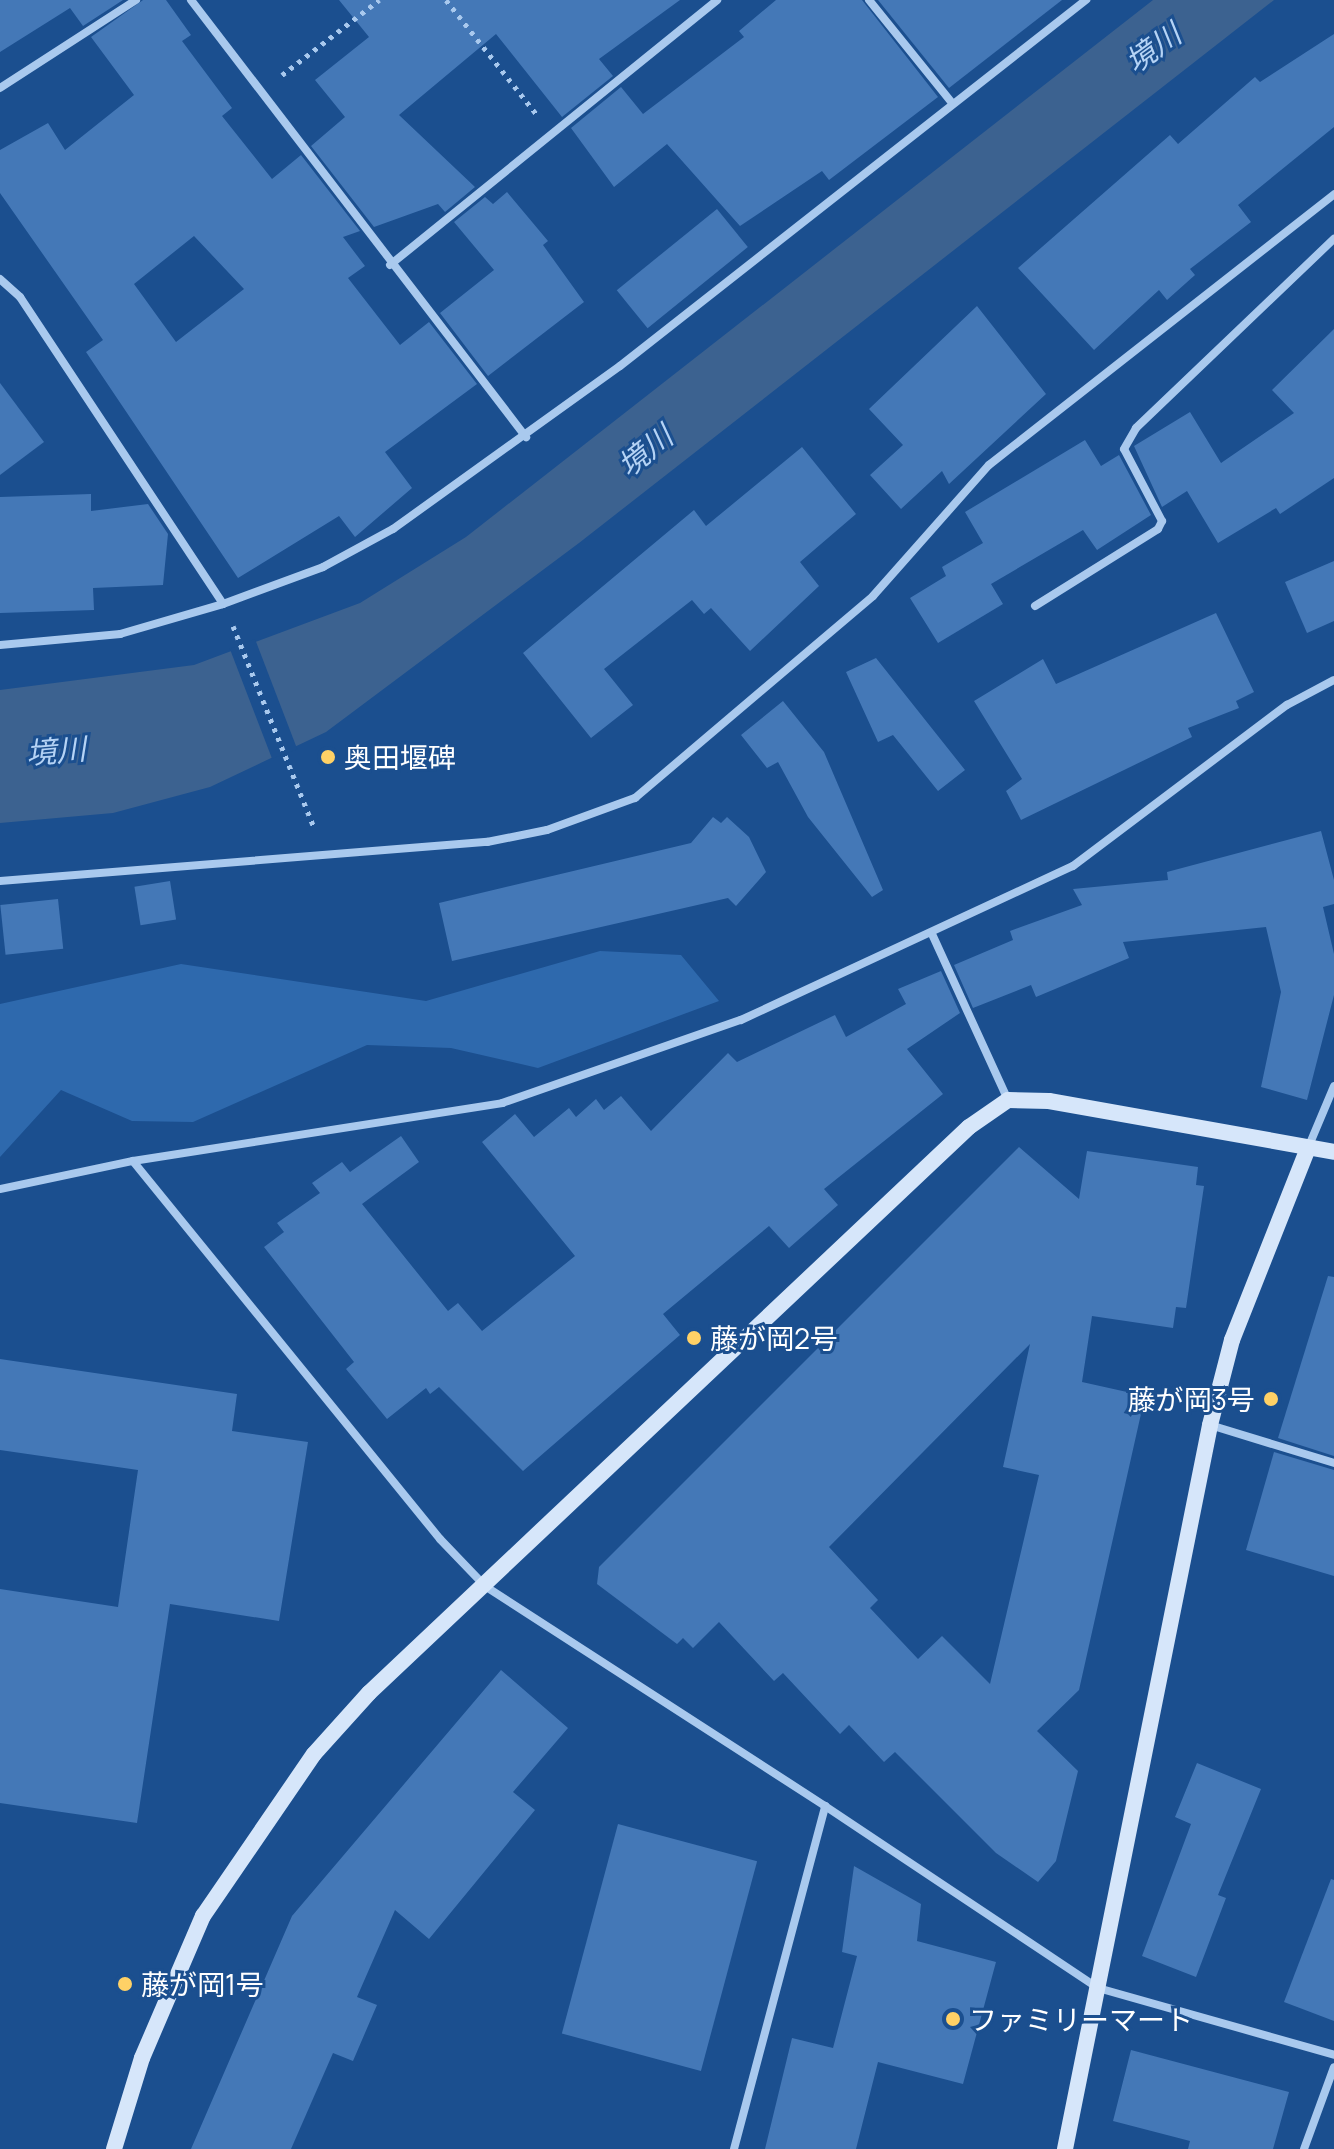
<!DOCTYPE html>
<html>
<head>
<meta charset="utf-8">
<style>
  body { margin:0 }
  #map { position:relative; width:1334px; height:2149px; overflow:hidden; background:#1b4f8f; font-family:Manrope,"Noto Sans JP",sans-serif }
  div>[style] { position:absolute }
  .green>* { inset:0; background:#2e69ad }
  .water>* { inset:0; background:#3c6290 }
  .pier>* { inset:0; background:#1b4f8f; transform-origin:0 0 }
  .building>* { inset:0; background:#4478b7; transform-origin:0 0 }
  .path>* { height:5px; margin-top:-2.5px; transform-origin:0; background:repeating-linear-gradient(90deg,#a9c9ee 0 4px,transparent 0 10px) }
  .street>* { height:8px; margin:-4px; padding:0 4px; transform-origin:4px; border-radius:4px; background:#a9c9ee }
  .secondary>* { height:16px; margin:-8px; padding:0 8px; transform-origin:8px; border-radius:8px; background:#d6e6fa }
  .dots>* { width:22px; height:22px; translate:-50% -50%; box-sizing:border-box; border:4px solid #1b4f8f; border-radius:50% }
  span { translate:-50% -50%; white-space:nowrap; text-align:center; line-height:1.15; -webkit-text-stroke:6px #1b4f8f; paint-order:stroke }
  .poi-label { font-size:28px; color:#fff }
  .left { translate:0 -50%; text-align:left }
  .right { translate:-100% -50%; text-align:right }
  .water-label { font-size:30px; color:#b5d3f5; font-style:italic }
</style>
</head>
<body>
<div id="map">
  <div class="green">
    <i style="clip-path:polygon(600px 951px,681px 955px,719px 1001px,538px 1068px,451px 1048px,367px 1045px,193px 1122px,132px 1121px,61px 1090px,0 1157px,0 1004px,181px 964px,426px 1001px)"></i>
  </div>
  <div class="water">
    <i style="clip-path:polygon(1153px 0,1274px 0,579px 543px,326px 732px,210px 787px,113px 813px,0 823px,0 690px,194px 665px,360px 603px,466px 537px)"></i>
  </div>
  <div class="pier">
    <i style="left:255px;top:639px;width:118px;height:27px;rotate:69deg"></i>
  </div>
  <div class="building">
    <i style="clip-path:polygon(0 0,123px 0,83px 26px,70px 8px,0 52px)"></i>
    <i style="clip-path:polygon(evenodd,143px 0,166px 0,191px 35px,182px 41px,232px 108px,222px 116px,272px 179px,301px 155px,360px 231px,343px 237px,365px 266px,348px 278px,400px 345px,429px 322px,477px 384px,385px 452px,412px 488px,355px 537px,339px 516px,238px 578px,86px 352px,103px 340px,0 193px,0 150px,48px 123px,65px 150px,134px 95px,91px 37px,143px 0,194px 236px,244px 289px,176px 342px,134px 284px,194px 236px)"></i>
    <i style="clip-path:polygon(339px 0,680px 0,599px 59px,613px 76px,562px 117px,496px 34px,399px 115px,475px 187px,445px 212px,438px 204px,374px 227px,311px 146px,345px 117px,315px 80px,369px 37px)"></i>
    <i style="clip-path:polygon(776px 0,862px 0,938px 97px,829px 180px,822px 171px,740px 226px,667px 144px,614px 187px,571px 128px,621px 87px,643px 114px,744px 37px,739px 31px)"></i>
    <i style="clip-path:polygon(878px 0,1062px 0,949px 88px)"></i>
    <i style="clip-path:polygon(1334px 34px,1334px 127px,1238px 205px,1251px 222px,1190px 269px,1195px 275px,1167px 300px,1159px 290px,1094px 350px,1018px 268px,1170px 135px,1178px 144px,1255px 77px,1260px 82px)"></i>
    <i style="clip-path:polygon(507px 192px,548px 241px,543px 245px,584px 302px,488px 376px,440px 313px,494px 270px,454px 222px,485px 197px,493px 204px)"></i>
    <i style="left:717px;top:209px;width:49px;height:129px;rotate:51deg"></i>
    <i style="clip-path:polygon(977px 306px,1046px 394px,949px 484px,942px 471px,901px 509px,870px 475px,903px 445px,869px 409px)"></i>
    <i style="clip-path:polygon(1334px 329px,1334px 478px,1280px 514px,1276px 508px,1218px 543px,1187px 491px,1162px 507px,1134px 446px,1190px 412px,1221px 463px,1294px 413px,1272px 390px)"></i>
    <i style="clip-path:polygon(0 383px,44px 442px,0 475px)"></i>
    <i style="clip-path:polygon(1085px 440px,1101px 466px,1119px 455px,1151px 515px,1097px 550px,1083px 530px,991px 584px,1003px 604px,938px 643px,910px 598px,946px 576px,942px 567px,983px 543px,965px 512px)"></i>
    <i style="clip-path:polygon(802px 447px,856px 514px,800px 562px,819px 586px,750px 651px,711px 608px,704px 614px,692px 600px,604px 669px,633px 705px,591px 738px,523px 653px,694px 510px,706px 526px)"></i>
    <i style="clip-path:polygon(91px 494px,91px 511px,148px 504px,168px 534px,163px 585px,93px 588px,94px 610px,0 613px,0 497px)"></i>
    <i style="clip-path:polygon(1334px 561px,1334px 621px,1307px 633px,1285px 582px)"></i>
    <i style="clip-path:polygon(1216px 613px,1254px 692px,1236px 701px,1239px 708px,1188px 728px,1192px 737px,1021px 820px,1006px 791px,1022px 779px,974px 701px,1043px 659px,1056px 684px)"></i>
    <i style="clip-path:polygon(876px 658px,965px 770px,938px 791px,893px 735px,878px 742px,846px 672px)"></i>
    <i style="clip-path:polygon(783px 701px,824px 752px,883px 890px,872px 897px,808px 817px,778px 762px,767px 768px,741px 735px)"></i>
    <i style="clip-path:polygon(713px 817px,721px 823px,727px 817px,749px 837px,766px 872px,736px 906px,728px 898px,452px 961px,439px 903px,691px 843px)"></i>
    <i style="clip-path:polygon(1321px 831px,1334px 880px,1334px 904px,1323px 907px,1334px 954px,1334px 995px,1307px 1100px,1261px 1087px,1281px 992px,1266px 927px,1123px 942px,1129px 958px,1036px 997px,1031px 985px,973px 1008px,954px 965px,1013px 940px,1010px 931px,1082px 905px,1073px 889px,1168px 880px,1167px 872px)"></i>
    <i style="left:170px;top:881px;width:39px;height:36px;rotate:81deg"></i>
    <i style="left:58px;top:899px;width:50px;height:58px;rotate:84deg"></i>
    <i style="clip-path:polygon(941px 971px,960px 1013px,907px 1049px,943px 1094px,824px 1189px,838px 1205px,789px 1248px,769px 1226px,663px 1314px,680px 1335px,523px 1471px,439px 1387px,430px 1394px,426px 1388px,387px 1419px,346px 1369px,354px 1362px,264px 1247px,284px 1232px,277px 1223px,320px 1193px,312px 1183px,342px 1162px,350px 1172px,401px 1136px,419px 1162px,362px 1204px,448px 1311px,458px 1303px,482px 1331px,575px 1256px,482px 1142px,515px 1114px,534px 1137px,569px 1108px,576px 1117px,596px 1099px,604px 1110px,621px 1096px,651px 1131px,728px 1053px,737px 1062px,835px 1015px,846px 1037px,906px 1004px,898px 989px)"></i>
    <i style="clip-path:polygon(evenodd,1019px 1147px,1079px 1199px,1087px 1151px,1198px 1167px,1196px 1185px,1204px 1186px,1186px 1308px,1176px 1307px,1173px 1328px,1092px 1316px,1082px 1382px,1145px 1396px,1079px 1690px,1037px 1731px,1078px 1771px,1056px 1861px,1038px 1882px,996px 1853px,895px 1752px,884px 1762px,849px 1725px,840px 1734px,783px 1673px,774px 1681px,719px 1622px,693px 1648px,683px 1638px,677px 1644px,597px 1584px,599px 1567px,1019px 1147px,1030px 1344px,1003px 1467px,1039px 1475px,990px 1684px,942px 1636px,918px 1659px,870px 1608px,878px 1600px,829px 1547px,1030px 1344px)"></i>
    <i style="clip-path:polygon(1328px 1276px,1334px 1277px,1334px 1456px,1278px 1438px)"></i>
    <i style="clip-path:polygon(0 1359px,237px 1394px,232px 1431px,308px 1442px,279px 1621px,170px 1604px,137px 1823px,0 1803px,0 1589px,118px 1607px,138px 1470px,0 1450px)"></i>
    <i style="clip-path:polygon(1274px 1452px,1334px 1470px,1334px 1576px,1246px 1550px)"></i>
    <i style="clip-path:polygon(501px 1670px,568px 1728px,513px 1792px,535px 1810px,429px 1939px,395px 1910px,357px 1997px,377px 2005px,353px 2061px,333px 2053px,291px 2149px,191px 2149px,292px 1916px)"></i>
    <i style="clip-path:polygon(1197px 1763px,1261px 1789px,1218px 1895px,1226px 1898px,1196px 1977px,1142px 1956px,1191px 1824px,1175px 1817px)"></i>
    <i style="left:618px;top:1824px;width:144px;height:217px;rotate:15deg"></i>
    <i style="clip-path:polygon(854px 1866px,921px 1904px,917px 1941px,996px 1962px,963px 2084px,878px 2062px,856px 2149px,765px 2149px,792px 2038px,833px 2048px,857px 1956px,842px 1952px)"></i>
    <i style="clip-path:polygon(1331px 1879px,1334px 1880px,1334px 2021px,1284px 2002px)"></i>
    <i style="clip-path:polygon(1131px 2050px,1289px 2092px,1273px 2149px,1188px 2149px,1190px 2141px,1113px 2121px)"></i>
  </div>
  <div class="path">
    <i style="left:446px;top:0;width:147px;rotate:51.6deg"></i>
    <i style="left:282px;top:75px;width:123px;rotate:-37.7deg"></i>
    <i style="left:233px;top:626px;width:218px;rotate:68.1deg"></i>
  </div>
  <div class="street">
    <i style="left:191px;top:0;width:551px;rotate:52.53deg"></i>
    <i style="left:869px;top:0;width:132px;rotate:51.1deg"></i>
    <i style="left:0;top:88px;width:162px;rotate:-32.9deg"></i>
    <i style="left:390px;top:265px;width:421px;rotate:-39deg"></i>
    <i style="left:0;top:279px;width:27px;rotate:42deg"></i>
    <i style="left:20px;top:297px;width:368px;rotate:56.5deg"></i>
    <i style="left:1035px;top:606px;width:145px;rotate:-32deg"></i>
    <i style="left:1158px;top:529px;width:9px;rotate:-63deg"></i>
    <i style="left:1162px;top:521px;width:81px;rotate:-117.8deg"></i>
    <i style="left:1124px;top:449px;width:24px;rotate:-60deg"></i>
    <i style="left:1136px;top:428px;width:274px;rotate:-43.7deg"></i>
    <i style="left:0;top:645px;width:121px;rotate:-5.2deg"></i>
    <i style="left:120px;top:634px;width:107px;rotate:-16.2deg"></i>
    <i style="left:223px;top:604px;width:107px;rotate:-20.3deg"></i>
    <i style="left:323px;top:567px;width:80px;rotate:-28.5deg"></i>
    <i style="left:393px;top:529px;width:279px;rotate:-35.7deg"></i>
    <i style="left:620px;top:366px;width:593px;rotate:-38.15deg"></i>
    <i style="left:0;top:881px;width:489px;rotate:-4.6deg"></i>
    <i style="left:487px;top:842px;width:61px;rotate:-11.3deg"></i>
    <i style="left:547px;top:830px;width:94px;rotate:-20deg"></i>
    <i style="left:635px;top:798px;width:312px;rotate:-40.3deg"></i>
    <i style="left:873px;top:596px;width:175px;rotate:-48.5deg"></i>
    <i style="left:989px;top:465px;width:439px;rotate:-38.1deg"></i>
    <i style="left:932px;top:934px;width:183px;rotate:65.4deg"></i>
    <i style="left:1308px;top:1148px;width:67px;rotate:-67.2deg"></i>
    <i style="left:0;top:1189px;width:136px;rotate:-11.9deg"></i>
    <i style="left:1210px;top:1425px;width:130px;rotate:17deg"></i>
    <i style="left:825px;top:1806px;width:328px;rotate:33.7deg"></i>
    <i style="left:1098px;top:1988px;width:245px;rotate:15.8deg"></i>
    <i style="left:734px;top:2149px;width:355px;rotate:-75.1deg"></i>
    <i style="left:825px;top:1806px;width:404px;rotate:-147.1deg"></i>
    <i style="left:486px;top:1587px;width:66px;rotate:-133.8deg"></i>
    <i style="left:440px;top:1539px;width:487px;rotate:-129.1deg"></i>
    <i style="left:133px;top:1161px;width:374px;rotate:-8.9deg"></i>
    <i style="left:502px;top:1103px;width:253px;rotate:-19.2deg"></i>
    <i style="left:741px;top:1020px;width:366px;rotate:-24.9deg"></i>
    <i style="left:1073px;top:866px;width:268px;rotate:-37deg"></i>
    <i style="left:1287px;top:705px;width:53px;rotate:-28deg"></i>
    <i style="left:1304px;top:2149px;width:87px;rotate:-69.9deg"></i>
  </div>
  <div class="secondary">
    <i style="left:114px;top:2149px;width:95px;rotate:-72.9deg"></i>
    <i style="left:142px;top:2058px;width:155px;rotate:-66.8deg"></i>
    <i style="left:203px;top:1916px;width:196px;rotate:-55.6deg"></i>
    <i style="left:314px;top:1754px;width:82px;rotate:-48deg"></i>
    <i style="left:369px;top:1693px;width:825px;rotate:-43.33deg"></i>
    <i style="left:969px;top:1127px;width:47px;rotate:-34.7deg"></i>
    <i style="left:1008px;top:1100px;width:41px;rotate:1.4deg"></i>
    <i style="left:1049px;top:1101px;width:290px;rotate:10.1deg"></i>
    <i style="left:1065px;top:2149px;width:738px;rotate:-78.67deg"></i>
    <i style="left:1210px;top:1425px;width:88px;rotate:-75.5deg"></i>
    <i style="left:1232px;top:1340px;width:206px;rotate:-68.4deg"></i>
  </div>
  <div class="dots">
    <i style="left:328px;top:757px;background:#ffd166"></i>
    <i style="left:694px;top:1338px;background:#ffd166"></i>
    <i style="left:1271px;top:1399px;background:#ffd166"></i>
    <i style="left:125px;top:1984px;background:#ffd166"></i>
    <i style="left:953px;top:2019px;background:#ffd166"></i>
  </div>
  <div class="poi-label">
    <span class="left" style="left:344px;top:757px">奥田堰碑</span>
    <span class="left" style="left:710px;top:1338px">藤が岡2号</span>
    <span class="right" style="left:1255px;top:1399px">藤が岡3号</span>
    <span class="left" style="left:141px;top:1984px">藤が岡1号</span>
    <span class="left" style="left:969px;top:2019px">ファミリーマート</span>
  </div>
  <div class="water-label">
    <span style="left:1153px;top:48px;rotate:-36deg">境川</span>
    <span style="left:645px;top:451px;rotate:-39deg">境川</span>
    <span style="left:56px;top:751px;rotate:-5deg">境川</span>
  </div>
</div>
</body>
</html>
